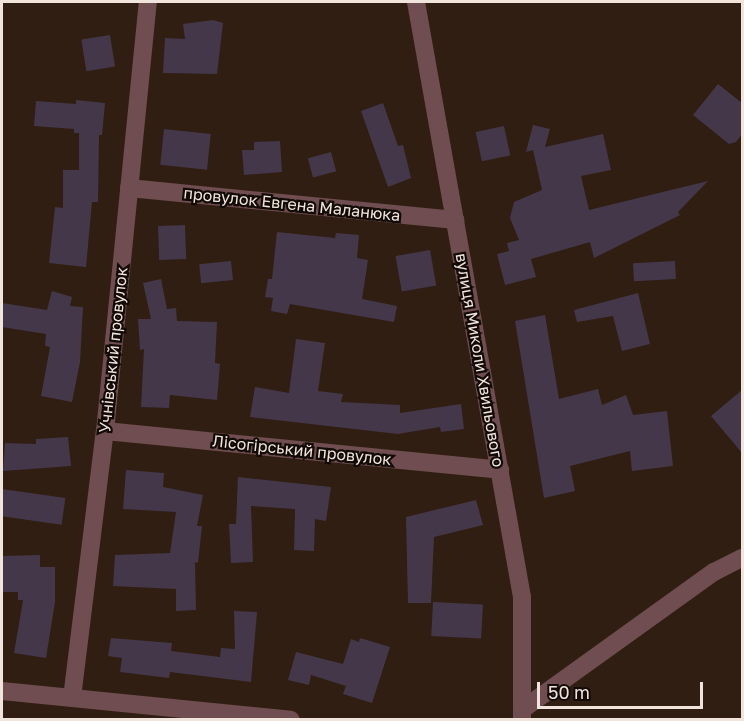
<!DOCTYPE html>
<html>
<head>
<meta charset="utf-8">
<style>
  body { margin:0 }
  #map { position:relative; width:744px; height:721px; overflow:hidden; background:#301e13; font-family:"Golos Text",sans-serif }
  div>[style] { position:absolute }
  .building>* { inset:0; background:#443749; transform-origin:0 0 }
  .minor>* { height:18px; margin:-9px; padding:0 9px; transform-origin:9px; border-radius:9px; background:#6f4d50 }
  span { translate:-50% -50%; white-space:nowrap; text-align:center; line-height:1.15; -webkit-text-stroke:4.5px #120a06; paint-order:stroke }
  .street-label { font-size:16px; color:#f1e4dd }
  .frame { position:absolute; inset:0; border:3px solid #f1e4dd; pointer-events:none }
  .scale { position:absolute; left:537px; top:682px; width:166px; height:27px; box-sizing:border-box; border:3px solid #f1e4dd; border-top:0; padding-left:8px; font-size:18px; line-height:21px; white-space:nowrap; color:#f1e4dd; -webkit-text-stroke:4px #120a06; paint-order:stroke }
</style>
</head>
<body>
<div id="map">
  <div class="building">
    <i style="clip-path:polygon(213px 20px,223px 23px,217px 74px,163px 73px,165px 38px,185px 39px,183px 24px)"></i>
    <i style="left:110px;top:35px;width:32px;height:29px;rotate:81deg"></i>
    <i style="clip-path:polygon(718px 84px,742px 103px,742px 134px,736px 142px,729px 144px,693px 115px)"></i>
    <i style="clip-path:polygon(76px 100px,105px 103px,102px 135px,99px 135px,98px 202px,92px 202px,86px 267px,49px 263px,55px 207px,63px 208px,63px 170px,79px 170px,79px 133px,74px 133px,74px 129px,34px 126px,36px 101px,76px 104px)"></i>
    <i style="clip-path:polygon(383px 103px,398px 146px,403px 145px,411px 178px,388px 187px,361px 111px)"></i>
    <i style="clip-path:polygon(533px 125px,550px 129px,545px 147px,603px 134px,611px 170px,581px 176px,589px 210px,708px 181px,678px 212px,680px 215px,594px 258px,590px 242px,531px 259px,536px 277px,505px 285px,497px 254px,509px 251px,507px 243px,519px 240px,510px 218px,514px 202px,542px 190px,533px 150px,526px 152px)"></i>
    <i style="left:504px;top:126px;width:30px;height:29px;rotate:78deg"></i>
    <i style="left:164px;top:129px;width:47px;height:36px;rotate:6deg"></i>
    <i style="clip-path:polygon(280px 141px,282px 172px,244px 175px,242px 150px,254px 150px,254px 142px)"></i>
    <i style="left:331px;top:152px;width:20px;height:24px;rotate:75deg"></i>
    <i style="left:185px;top:225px;width:34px;height:27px;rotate:88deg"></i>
    <i style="clip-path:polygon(277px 232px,335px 238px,336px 233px,359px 235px,357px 258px,368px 260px,362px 299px,397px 306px,394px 322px,290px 304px,287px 314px,271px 311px,273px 298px,265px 297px,268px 279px,272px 279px)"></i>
    <i style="left:430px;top:250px;width:36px;height:35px;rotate:80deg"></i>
    <i style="left:231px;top:261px;width:19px;height:32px;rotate:84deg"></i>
    <i style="left:675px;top:261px;width:18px;height:42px;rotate:87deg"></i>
    <i style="clip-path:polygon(161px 279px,167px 309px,176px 308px,177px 321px,217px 322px,215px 363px,220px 364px,217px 400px,170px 395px,169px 408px,141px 407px,144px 349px,140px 350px,138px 319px,151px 319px,143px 283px)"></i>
    <i style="clip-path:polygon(52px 291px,72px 297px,70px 306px,83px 307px,80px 362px,72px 402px,41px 396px,50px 347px,45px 346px,46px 334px,2px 327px,2px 303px,47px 310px)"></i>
    <i style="clip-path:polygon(638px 293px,650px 344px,622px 351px,613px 316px,577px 322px,574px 310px)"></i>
    <i style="clip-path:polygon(545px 315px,559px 399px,598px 389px,602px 405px,626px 395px,633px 415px,667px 411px,673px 466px,632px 471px,630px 451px,570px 466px,575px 491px,544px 498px,515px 321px)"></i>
    <i style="clip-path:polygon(296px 339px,325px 343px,318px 391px,343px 394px,341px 402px,400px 405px,400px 413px,461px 404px,464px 429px,441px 432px,440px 427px,398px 434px,250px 417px,255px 387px,289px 393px)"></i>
    <i style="clip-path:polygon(742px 390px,742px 453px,711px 416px)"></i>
    <i style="clip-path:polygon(68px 437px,71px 466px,3px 471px,5px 443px,36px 444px,36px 439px)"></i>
    <i style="clip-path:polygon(126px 470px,164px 473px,163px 487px,203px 495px,197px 526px,202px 526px,198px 563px,195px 562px,196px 610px,176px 611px,176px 589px,113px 586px,115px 555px,170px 553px,176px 512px,123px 509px)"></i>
    <i style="clip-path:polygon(238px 477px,331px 487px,326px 521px,315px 519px,314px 551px,294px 550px,295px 509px,251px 506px,253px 562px,231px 563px,229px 524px,236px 524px)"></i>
    <i style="left:2px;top:489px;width:64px;height:27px;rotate:8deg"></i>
    <i style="clip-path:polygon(476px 500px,483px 525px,434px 537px,431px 603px,408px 603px,406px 517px)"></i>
    <i style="clip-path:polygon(40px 555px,40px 567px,55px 567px,55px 602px,46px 658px,14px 653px,23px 600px,18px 600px,18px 592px,2px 592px,2px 556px)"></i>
    <i style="left:433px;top:602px;width:50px;height:34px;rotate:3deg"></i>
    <i style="clip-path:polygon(234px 611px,257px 612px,251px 682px,170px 672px,169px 678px,120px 672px,122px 658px,108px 656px,111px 638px,172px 643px,171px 651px,220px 657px,221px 648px,235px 649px)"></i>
    <i style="clip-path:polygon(360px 638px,390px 647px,372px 703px,343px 694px,346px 686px,311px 675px,309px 685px,288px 680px,296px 652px,343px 664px,351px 639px,359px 642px)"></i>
  </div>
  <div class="minor">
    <i style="left:416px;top:2px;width:604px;rotate:79.9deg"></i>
    <i style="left:522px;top:597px;width:123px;rotate:90deg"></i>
    <i style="left:129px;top:188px;width:328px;rotate:5.6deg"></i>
    <i style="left:105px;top:431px;width:397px;rotate:5.6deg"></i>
    <i style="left:2px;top:691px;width:290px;rotate:5.7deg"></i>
    <i style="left:72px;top:698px;width:269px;rotate:-83deg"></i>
    <i style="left:105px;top:431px;width:431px;rotate:-84.3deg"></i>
    <i style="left:523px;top:709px;width:235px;rotate:-35.7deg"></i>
    <i style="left:714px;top:572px;width:31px;rotate:-27deg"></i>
  </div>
  <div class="street-label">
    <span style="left:292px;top:204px;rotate:6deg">провулок Евгена Маланюка</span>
    <span style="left:113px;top:350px;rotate:-84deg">Учнівський провулок</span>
    <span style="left:480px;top:360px;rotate:80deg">вулиця Миколи Хвильового</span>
    <span style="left:302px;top:450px;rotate:6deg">Лісогірський провулок</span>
  </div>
  <div class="frame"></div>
  <div class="scale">50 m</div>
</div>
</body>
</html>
